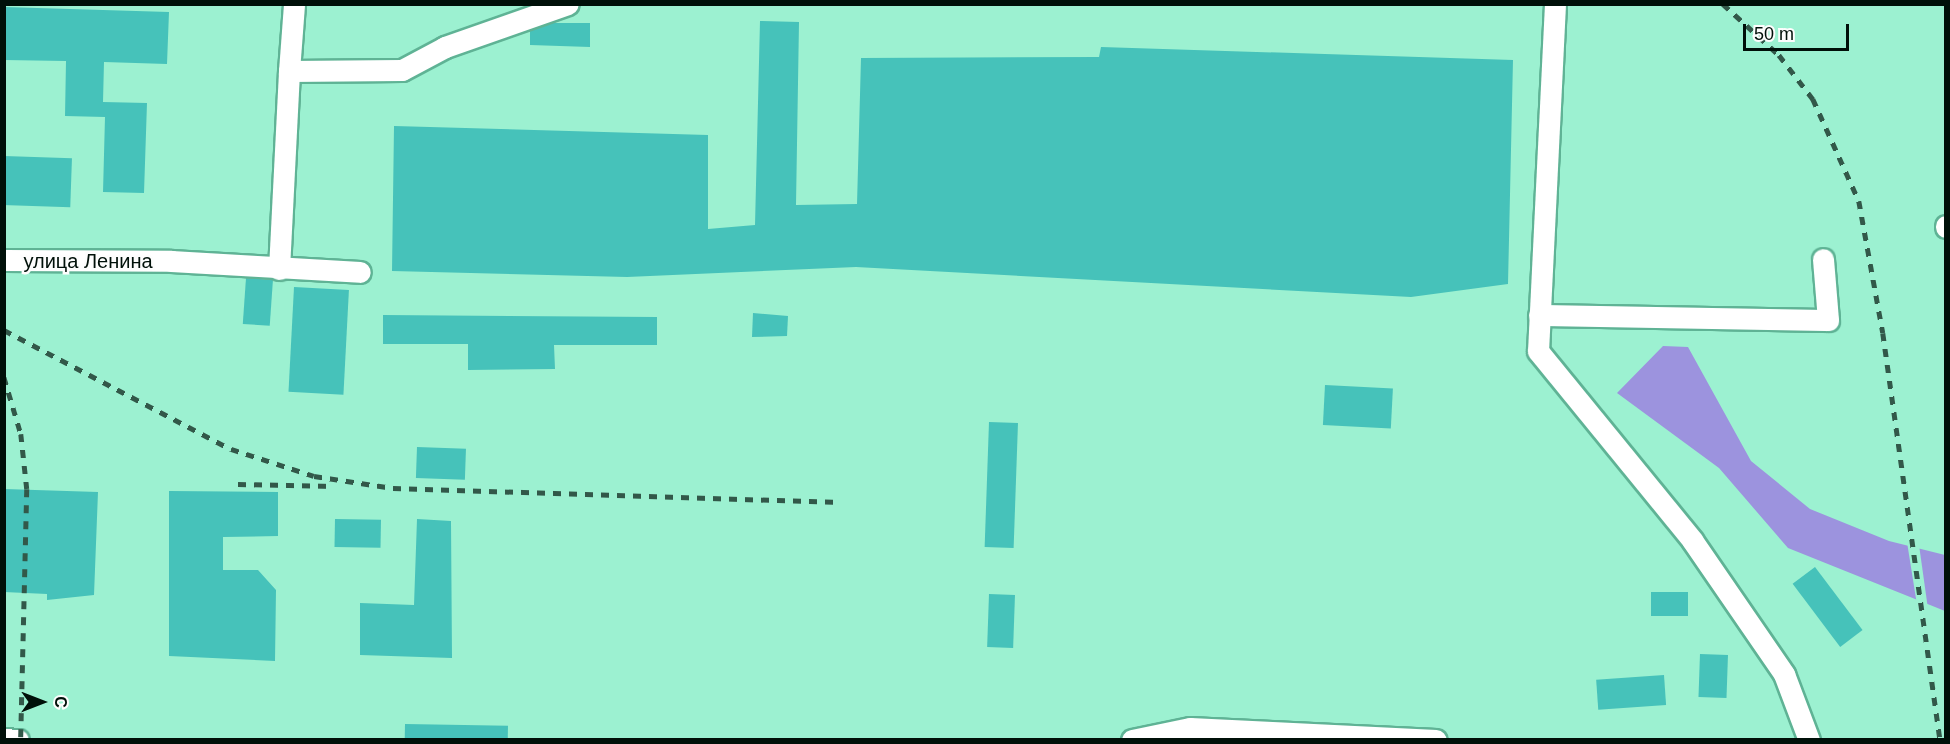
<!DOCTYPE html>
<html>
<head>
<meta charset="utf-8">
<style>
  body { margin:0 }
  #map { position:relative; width:1950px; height:744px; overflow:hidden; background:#9cf1d1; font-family:Arial,sans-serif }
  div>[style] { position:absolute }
  .water>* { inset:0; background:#9c93de }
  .pier>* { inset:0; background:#9cf1d1 }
  .building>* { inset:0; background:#46c2ba; transform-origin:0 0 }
  .roads { filter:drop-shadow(2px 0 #5fb395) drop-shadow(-2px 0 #5fb395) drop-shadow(0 2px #5fb395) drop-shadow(0 -2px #5fb395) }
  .minor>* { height:21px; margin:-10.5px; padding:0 10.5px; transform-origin:10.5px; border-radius:10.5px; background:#fff }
  .rail>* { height:4.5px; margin-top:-2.25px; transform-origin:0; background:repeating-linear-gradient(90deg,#325849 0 8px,transparent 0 16px) }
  span { translate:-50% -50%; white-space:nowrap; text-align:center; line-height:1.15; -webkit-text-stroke:5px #fdfdfd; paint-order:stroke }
  .street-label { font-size:20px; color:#001009 }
  .frame { position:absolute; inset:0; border:6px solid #001009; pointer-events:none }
  .north { position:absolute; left:12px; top:672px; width:60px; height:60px; -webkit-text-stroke:4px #fdfdfd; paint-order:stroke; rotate:90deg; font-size:16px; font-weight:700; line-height:24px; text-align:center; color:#001009 }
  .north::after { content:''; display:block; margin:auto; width:21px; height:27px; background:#001009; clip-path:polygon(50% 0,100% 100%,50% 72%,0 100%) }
  .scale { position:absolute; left:1743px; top:24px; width:106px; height:27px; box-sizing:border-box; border:3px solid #001009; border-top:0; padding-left:8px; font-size:18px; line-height:21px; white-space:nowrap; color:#001009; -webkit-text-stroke:4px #fdfdfd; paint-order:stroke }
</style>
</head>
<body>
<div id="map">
  <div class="water">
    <i style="clip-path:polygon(1663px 346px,1688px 347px,1751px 461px,1810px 509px,1889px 541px,1945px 555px,1945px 611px,1788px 548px,1719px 468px,1617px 393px)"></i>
  </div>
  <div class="pier">
    <i style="clip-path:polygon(1907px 542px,1919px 545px,1928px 609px,1917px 605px)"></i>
  </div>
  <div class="building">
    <i style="clip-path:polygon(4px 7px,169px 12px,167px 64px,104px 62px,103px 102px,147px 103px,144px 193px,103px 192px,105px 117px,65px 116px,66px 61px,4px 60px)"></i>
    <i style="clip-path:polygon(760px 21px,799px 22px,796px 205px,857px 204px,861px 58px,1099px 57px,1101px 47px,1513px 60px,1508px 284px,1411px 297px,856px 267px,627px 277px,392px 271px,394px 126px,708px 135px,708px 229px,755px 225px)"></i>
    <i style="clip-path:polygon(552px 23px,590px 23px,590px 47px,530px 45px,530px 31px)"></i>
    <i style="left:4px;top:156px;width:68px;height:49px;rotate:2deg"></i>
    <i style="left:246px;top:278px;width:27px;height:46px;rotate:4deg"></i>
    <i style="left:294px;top:287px;width:55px;height:105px;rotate:3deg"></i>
    <i style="clip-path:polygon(753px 313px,788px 316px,787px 336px,752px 337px)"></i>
    <i style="clip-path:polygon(383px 315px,657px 317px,657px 345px,554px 345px,555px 369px,468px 370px,468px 344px,383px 344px)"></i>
    <i style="left:1325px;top:385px;width:68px;height:40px;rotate:3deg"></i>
    <i style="left:989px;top:422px;width:29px;height:125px;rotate:2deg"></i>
    <i style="left:417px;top:447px;width:49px;height:31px;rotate:2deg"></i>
    <i style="clip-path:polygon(4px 489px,98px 492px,94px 595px,47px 600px,47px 594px,4px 592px)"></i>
    <i style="clip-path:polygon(169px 491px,278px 492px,278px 536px,223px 537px,223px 570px,258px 570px,276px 590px,275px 661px,169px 656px)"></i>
    <i style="left:335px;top:519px;width:46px;height:28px;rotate:1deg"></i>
    <i style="clip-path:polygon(417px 519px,451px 521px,452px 658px,360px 655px,360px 603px,414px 605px)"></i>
    <i style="left:1815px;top:567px;width:79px;height:28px;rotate:53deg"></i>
    <i style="left:1651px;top:592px;width:37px;height:24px"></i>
    <i style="left:989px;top:594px;width:26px;height:53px;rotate:2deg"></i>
    <i style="left:1700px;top:654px;width:28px;height:43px;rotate:2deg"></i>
    <i style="left:1664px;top:675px;width:30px;height:68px;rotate:86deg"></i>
    <i style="left:405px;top:724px;width:103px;height:16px;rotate:1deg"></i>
  </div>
  <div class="roads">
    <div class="minor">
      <i style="left:1555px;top:4px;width:347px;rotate:92.8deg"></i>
      <i style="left:1538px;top:351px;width:244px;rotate:50.8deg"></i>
      <i style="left:1692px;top:540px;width:163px;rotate:55.5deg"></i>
      <i style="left:1784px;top:674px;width:71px;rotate:69.3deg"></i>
      <i style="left:289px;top:71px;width:67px;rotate:-85.7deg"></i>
      <i style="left:1946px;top:226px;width:1px;rotate:90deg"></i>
      <i style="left:4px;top:260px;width:167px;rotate:0.3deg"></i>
      <i style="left:171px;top:261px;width:189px;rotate:3.3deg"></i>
      <i style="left:279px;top:269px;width:198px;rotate:-87.1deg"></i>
      <i style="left:289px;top:71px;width:113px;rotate:-0.5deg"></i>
      <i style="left:402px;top:70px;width:49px;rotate:-28.1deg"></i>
      <i style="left:445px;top:47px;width:130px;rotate:-19.3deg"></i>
      <i style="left:1539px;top:315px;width:289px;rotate:1deg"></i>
      <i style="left:1828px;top:320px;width:61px;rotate:-94.7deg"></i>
      <i style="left:4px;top:739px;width:14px;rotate:4deg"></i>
      <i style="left:1132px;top:740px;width:59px;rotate:-11.7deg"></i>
      <i style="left:1190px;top:728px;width:246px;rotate:2.8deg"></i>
    </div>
  </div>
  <div class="rail">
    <i style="left:1723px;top:4px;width:76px;rotate:42.3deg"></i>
    <i style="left:1779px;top:55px;width:56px;rotate:52.3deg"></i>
    <i style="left:1813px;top:99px;width:112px;rotate:65.7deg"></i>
    <i style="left:1859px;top:201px;width:134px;rotate:79.7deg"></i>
    <i style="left:1883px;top:333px;width:411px;rotate:82deg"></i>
    <i style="left:4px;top:330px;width:256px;rotate:27.7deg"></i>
    <i style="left:231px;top:449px;width:87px;rotate:18deg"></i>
    <i style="left:314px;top:476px;width:80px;rotate:8.6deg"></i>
    <i style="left:393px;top:488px;width:448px;rotate:1.8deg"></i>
    <i style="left:4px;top:377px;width:59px;rotate:73.4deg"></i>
    <i style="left:21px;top:434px;width:55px;rotate:83.8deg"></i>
    <i style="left:27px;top:489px;width:251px;rotate:91.4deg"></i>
    <i style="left:238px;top:484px;width:96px;rotate:1.2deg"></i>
  </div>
  <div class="street-label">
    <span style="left:88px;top:261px">улица Ленина</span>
  </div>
  <div class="frame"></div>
  <div class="north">С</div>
  <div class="scale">50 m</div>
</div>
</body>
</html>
